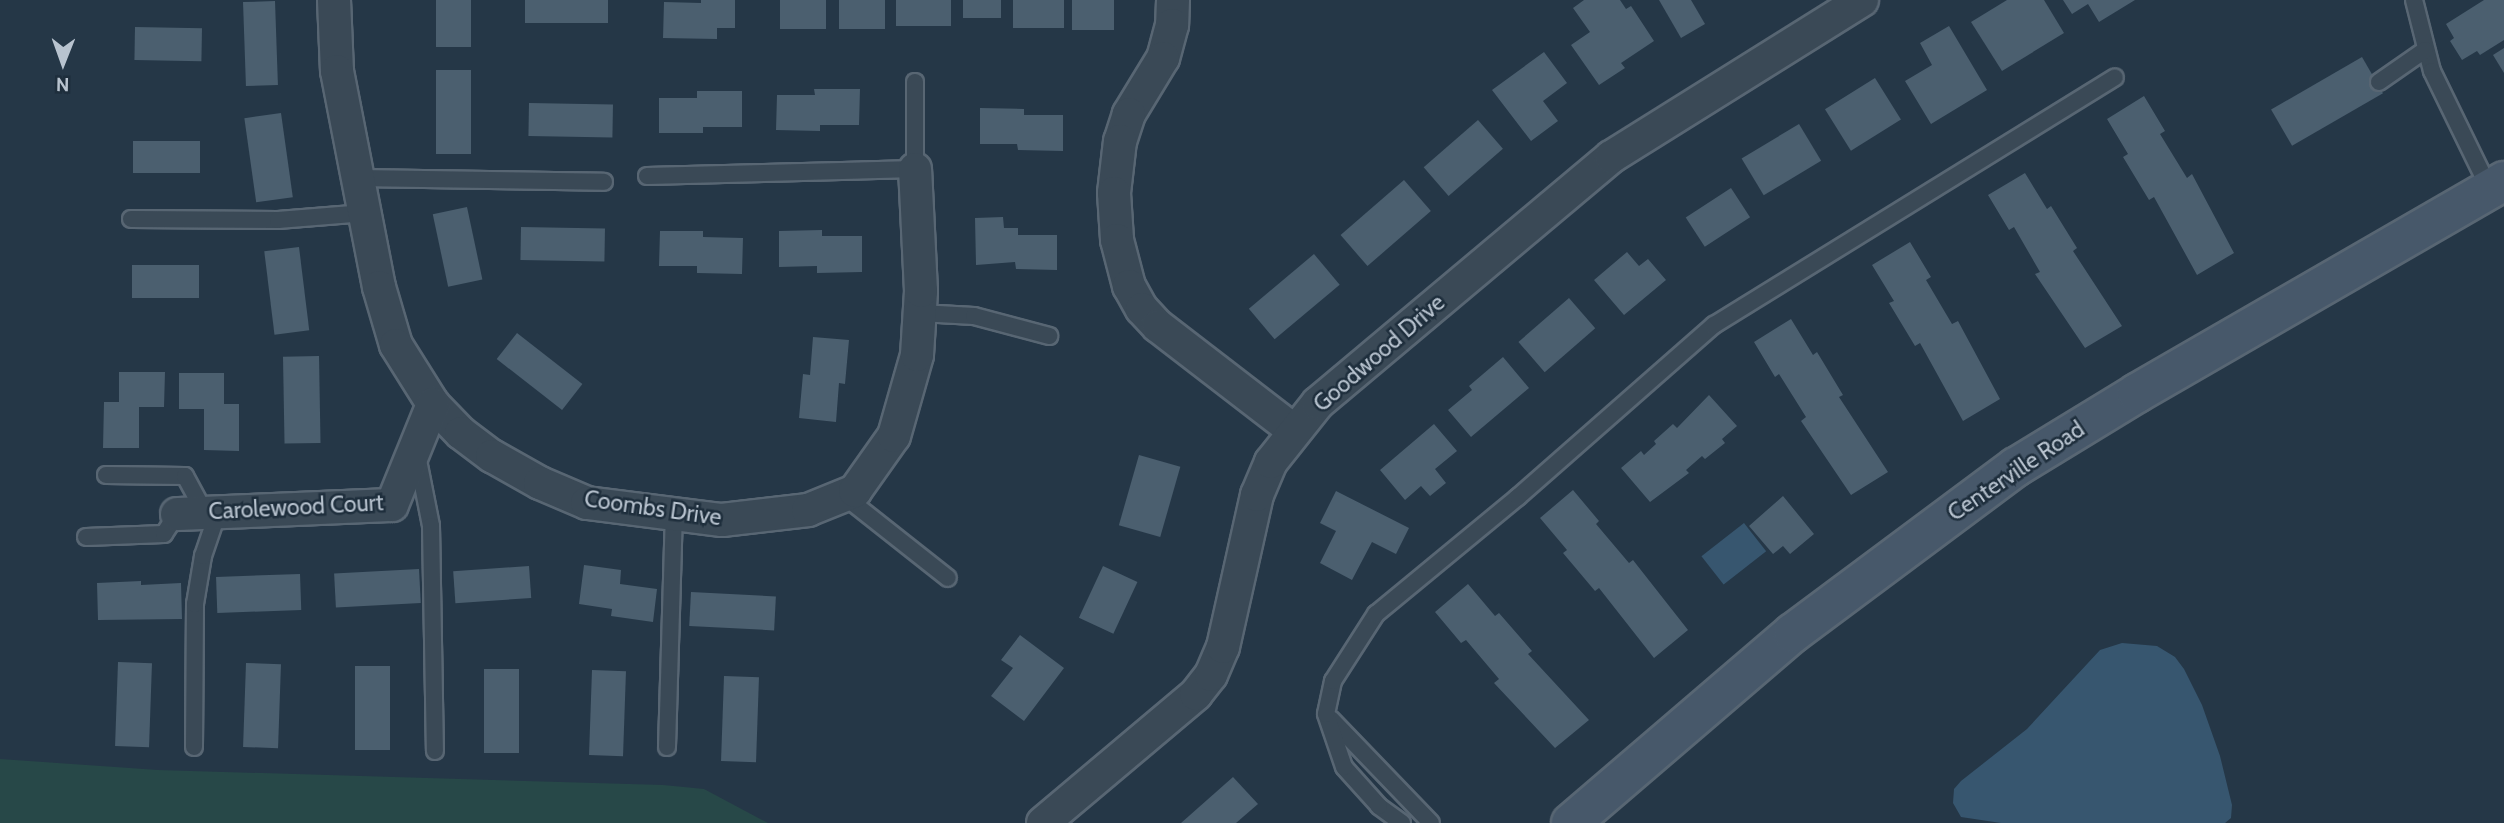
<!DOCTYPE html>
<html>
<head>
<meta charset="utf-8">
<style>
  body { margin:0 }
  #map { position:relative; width:2504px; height:823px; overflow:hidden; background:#253747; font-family:Cabin,sans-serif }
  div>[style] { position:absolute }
  .green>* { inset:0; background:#274848 }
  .water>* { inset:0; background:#37566f; transform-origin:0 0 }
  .building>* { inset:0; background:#4b5f6f; transform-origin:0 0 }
  .roads { filter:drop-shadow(2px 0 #586673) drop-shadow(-2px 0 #586673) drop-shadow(0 2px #586673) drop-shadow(0 -2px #586673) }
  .lane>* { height:16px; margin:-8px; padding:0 8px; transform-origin:8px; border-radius:8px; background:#3a4956 }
  .street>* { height:32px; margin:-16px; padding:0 16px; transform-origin:16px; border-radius:16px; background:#3a4956 }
  .secondary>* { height:38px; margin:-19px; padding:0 19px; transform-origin:19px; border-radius:19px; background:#47586a }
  span { translate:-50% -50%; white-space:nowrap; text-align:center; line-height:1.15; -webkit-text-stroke:5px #1e2e3c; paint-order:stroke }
  .street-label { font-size:23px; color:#b8c3cf }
  .north { position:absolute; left:28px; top:28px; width:70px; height:70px; -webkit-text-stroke:5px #1e2e3c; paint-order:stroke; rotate:181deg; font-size:19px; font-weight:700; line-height:28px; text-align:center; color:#b8c3cf }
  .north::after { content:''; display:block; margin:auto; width:24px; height:32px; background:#b8c3cf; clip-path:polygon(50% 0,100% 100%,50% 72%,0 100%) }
</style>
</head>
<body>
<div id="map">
  <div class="green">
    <i style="clip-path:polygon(0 759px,158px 770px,663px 785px,704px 789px,768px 823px,0 823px)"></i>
  </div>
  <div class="water">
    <i style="left:1744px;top:523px;width:36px;height:54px;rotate:52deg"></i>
    <i style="clip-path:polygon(2122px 643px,2157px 646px,2175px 657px,2184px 669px,2202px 705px,2220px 756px,2232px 805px,2231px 818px,2225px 823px,2001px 823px,1961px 817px,1953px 803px,1954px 789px,1961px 781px,2027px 729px,2100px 650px)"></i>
  </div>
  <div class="building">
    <i style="left:436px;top:0;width:35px;height:47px"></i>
    <i style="left:525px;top:0;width:83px;height:23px"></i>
    <i style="clip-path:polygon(701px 0,735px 0,735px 28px,717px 28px,717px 39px,663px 38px,664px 2px,701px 3px)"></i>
    <i style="left:780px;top:0;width:46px;height:29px"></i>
    <i style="left:839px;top:0;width:46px;height:29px"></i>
    <i style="left:896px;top:0;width:55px;height:26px"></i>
    <i style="left:963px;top:0;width:38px;height:18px"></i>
    <i style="left:1013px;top:0;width:51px;height:28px"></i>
    <i style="left:1072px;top:0;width:42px;height:30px"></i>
    <i style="clip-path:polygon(1584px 0,1620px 0,1626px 9px,1631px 6px,1654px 41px,1621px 63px,1625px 68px,1599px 85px,1571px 45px,1590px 32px,1573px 8px)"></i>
    <i style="clip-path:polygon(1659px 0,1691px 0,1705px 24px,1681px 38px)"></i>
    <i style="clip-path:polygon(2007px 0,2044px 0,2064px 33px,2002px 71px,1971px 22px)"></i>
    <i style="clip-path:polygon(2063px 0,2135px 0,2099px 22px,2088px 4px,2072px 14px)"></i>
    <i style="clip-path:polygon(2484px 0,2504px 0,2504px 40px,2480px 55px,2477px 51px,2462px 60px,2450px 41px,2454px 38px,2446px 24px)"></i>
    <i style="left:275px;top:1px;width:84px;height:32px;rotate:88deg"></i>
    <i style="clip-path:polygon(1949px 26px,1987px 90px,1931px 124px,1905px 81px,1932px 65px,1920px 43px)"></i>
    <i style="left:135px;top:27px;width:67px;height:33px;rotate:1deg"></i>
    <i style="clip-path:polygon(2504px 48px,2504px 73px,2493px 55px)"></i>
    <i style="clip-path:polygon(1544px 52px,1567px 83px,1543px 101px,1558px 121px,1531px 141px,1492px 90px)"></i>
    <i style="left:2362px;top:57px;width:42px;height:105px;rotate:60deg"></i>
    <i style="left:436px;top:70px;width:35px;height:84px"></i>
    <i style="left:1875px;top:78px;width:49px;height:59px;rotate:58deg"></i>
    <i style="clip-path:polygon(814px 89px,860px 89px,859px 125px,820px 125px,820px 131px,776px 130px,777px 95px,815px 95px)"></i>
    <i style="clip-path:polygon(697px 91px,742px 91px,742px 127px,703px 127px,703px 133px,659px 133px,659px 98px,697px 98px)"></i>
    <i style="clip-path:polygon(2144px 96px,2165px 131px,2160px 134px,2187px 178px,2192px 174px,2234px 253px,2197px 275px,2154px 197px,2149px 200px,2123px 157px,2128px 154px,2107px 119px)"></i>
    <i style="left:529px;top:103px;width:84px;height:33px;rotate:1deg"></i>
    <i style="clip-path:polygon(980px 108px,1024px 109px,1024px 115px,1063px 115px,1063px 151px,1018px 150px,1017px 144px,980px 144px)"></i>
    <i style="left:281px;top:113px;width:85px;height:37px;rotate:82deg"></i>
    <i style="left:1478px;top:120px;width:38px;height:72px;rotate:49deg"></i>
    <i style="left:1799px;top:124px;width:43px;height:67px;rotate:59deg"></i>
    <i style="left:133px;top:141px;width:67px;height:32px"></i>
    <i style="clip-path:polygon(2025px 173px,2047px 209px,2051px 206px,2077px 248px,2073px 251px,2122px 326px,2085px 348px,2035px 274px,2040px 272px,2014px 227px,2009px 230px,1988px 195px)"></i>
    <i style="left:1404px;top:180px;width:41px;height:84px;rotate:49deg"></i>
    <i style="left:1731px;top:188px;width:35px;height:54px;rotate:57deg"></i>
    <i style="left:467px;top:207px;width:74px;height:35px;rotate:78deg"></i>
    <i style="clip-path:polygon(1003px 217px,1004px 228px,1018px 228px,1018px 235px,1057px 235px,1057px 270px,1016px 269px,1015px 262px,976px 265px,975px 218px)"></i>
    <i style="left:521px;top:227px;width:84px;height:33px;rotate:1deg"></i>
    <i style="clip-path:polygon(822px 230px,822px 236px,862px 236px,862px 272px,817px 273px,817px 266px,779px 267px,779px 231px)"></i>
    <i style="clip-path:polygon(660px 231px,703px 231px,703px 237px,743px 238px,742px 274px,697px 273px,697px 266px,659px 266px)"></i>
    <i style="clip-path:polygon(1910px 242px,1931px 277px,1926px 280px,1952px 324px,1958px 321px,2000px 399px,1963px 421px,1920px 343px,1915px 346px,1889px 303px,1894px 301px,1872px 265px)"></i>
    <i style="left:299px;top:247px;width:84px;height:35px;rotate:83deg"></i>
    <i style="clip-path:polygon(1627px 252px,1639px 266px,1648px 259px,1666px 280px,1624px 315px,1594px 280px)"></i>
    <i style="left:1314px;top:254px;width:40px;height:85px;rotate:50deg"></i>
    <i style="left:132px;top:265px;width:67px;height:33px"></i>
    <i style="left:1569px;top:298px;width:40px;height:67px;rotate:49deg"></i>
    <i style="clip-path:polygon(1791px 319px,1813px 355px,1817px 352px,1843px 395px,1839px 397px,1888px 472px,1851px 495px,1801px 421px,1806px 417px,1779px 374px,1775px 377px,1754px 342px)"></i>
    <i style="left:517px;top:333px;width:83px;height:33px;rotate:38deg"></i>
    <i style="clip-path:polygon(813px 337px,849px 340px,845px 384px,839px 383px,836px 422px,799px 418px,803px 374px,810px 375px)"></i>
    <i style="left:319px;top:356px;width:87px;height:36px;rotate:89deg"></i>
    <i style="clip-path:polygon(1503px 357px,1529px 388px,1471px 437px,1448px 410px,1472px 390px,1469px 386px)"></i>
    <i style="clip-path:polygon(119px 372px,165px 372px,164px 407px,139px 407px,139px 448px,103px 448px,104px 402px,119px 402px)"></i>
    <i style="clip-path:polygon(179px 373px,224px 373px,224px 404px,239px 404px,239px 451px,204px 450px,204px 409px,179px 409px)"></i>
    <i style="clip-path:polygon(1709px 395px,1737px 426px,1722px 439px,1725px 443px,1705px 459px,1702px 456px,1686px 470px,1689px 473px,1650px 502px,1621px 468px,1641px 451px,1644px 455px,1656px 444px,1654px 441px,1673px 424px,1677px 428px)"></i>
    <i style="clip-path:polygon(1434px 424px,1457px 451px,1435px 469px,1446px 483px,1430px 496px,1421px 486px,1405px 500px,1380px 470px)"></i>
    <i style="left:1139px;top:455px;width:43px;height:73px;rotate:16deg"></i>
    <i style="clip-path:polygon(1573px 490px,1599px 521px,1596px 524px,1629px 563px,1633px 560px,1688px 630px,1654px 658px,1599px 588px,1595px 591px,1563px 553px,1567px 550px,1540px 518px)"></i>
    <i style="clip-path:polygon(1336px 491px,1409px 528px,1396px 554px,1372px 542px,1352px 580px,1320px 563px,1336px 531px,1320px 523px)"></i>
    <i style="clip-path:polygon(1783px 496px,1814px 534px,1790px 554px,1783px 546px,1773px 554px,1749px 526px)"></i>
    <i style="clip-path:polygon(584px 565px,621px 570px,620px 584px,657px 589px,653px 622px,611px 616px,612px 609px,579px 604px)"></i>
    <i style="left:529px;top:566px;width:32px;height:76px;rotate:86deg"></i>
    <i style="left:1103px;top:566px;width:38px;height:57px;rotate:25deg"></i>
    <i style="left:419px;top:569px;width:34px;height:85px;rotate:87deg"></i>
    <i style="left:300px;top:574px;width:36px;height:84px;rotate:88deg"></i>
    <i style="clip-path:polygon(141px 581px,141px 585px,181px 583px,182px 619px,98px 620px,97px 583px)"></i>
    <i style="clip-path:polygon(1468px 584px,1495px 616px,1499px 613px,1532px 651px,1528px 654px,1589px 720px,1555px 748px,1494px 683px,1499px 679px,1466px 640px,1461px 643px,1435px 612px)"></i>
    <i style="left:691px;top:592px;width:85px;height:34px;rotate:3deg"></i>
    <i style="clip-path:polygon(1020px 635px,1064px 668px,1024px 721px,991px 696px,1013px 668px,1001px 660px)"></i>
    <i style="left:118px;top:662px;width:34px;height:84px;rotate:2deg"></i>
    <i style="left:246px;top:663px;width:35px;height:84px;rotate:2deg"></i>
    <i style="left:355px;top:666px;width:35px;height:84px"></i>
    <i style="left:484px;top:669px;width:35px;height:84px"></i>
    <i style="left:592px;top:670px;width:34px;height:85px;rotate:2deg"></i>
    <i style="left:724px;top:676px;width:35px;height:85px;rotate:2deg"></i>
    <i style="clip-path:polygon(1233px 777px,1258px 804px,1236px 823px,1181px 823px)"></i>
  </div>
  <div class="roads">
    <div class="lane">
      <i style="left:2414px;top:0;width:73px;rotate:75.8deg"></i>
      <i style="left:2432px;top:71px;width:132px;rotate:64deg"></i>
      <i style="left:2379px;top:82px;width:56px;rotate:-34.8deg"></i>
      <i style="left:647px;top:176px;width:268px;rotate:-1.5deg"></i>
      <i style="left:915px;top:169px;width:87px;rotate:-90deg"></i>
      <i style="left:358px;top:178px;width:246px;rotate:0.9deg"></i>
      <i style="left:131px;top:219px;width:147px;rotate:0.4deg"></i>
      <i style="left:278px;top:220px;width:87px;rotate:-4.6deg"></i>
      <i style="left:920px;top:313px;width:54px;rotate:3.2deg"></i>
      <i style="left:974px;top:316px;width:78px;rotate:14.9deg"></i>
      <i style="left:417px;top:455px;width:72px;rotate:78.8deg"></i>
      <i style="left:431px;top:526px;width:225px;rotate:89deg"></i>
      <i style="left:106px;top:475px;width:79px;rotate:0.7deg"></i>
      <i style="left:185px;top:476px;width:42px;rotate:61.6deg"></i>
      <i style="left:844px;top:496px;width:132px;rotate:38.3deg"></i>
      <i style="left:86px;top:537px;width:78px;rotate:-2.2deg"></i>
      <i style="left:164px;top:534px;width:24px;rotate:-57deg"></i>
      <i style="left:1331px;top:719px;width:144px;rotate:46.1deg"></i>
      <i style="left:194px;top:747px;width:143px;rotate:-89.6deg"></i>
      <i style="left:195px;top:604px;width:49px;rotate:-80.5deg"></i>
      <i style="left:203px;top:556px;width:46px;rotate:-71.2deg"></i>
      <i style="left:667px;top:747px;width:232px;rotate:-88.3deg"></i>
      <i style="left:1402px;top:823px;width:29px;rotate:-144deg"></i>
      <i style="left:1379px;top:806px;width:52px;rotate:-131.9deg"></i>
      <i style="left:1344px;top:767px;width:56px;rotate:-108.8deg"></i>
      <i style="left:1326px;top:714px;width:34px;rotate:-78deg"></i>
      <i style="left:1333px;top:681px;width:80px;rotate:-57.3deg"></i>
      <i style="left:1376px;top:614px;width:184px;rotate:-39.5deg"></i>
      <i style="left:1518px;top:497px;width:261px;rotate:-41.3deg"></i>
      <i style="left:1714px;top:325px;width:471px;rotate:-31.7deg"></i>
    </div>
    <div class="street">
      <i style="left:334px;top:0;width:71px;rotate:87.6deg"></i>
      <i style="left:337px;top:71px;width:220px;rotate:79deg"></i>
      <i style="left:379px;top:287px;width:60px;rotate:73.7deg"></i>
      <i style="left:396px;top:345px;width:70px;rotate:57.9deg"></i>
      <i style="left:433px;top:404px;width:40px;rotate:46deg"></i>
      <i style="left:461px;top:433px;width:39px;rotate:37deg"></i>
      <i style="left:492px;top:456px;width:55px;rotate:29.4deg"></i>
      <i style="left:540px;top:483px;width:51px;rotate:23.1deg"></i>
      <i style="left:587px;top:503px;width:136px;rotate:7.2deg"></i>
      <i style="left:722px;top:520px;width:87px;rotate:-6.6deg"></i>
      <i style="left:808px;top:510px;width:51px;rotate:-22deg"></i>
      <i style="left:855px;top:491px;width:67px;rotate:-54.7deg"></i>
      <i style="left:894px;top:436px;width:84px;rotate:-74.1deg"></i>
      <i style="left:917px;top:355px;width:64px;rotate:-86.4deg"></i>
      <i style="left:921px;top:291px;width:122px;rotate:-92.8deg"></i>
      <i style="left:1173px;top:0;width:25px;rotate:92deg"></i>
      <i style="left:1172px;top:25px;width:34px;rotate:105deg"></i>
      <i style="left:1163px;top:58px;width:66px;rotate:121.3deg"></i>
      <i style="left:1129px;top:114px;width:28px;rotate:108deg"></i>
      <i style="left:1120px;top:141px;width:52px;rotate:96.6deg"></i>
      <i style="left:1114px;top:193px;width:47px;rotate:86.3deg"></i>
      <i style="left:1117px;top:240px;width:48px;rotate:75.4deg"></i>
      <i style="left:1129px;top:286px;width:26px;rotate:61deg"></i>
      <i style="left:1142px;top:309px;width:23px;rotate:47deg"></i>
      <i style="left:1158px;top:326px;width:170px;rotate:37.6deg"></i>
      <i style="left:177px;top:514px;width:215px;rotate:-2.4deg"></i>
      <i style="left:392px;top:505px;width:109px;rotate:-67.9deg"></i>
      <i style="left:1043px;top:823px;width:200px;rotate:-40.1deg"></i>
      <i style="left:1196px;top:694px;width:24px;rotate:-52deg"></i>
      <i style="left:1211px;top:675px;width:30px;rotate:-67deg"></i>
      <i style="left:1223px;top:647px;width:156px;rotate:-77.4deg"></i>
      <i style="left:1257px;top:495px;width:36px;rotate:-67deg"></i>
      <i style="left:1271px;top:462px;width:75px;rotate:-51.5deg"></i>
      <i style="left:1318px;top:403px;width:383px;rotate:-40deg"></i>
      <i style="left:1611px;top:157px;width:296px;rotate:-32deg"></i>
    </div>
    <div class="secondary">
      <i style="left:1571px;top:823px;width:292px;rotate:-40.6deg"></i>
      <i style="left:1793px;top:633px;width:278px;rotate:-36.7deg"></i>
      <i style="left:2016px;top:467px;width:142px;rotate:-31.4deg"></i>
      <i style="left:2137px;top:393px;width:424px;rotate:-30deg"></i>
    </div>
  </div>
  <div class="street-label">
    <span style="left:1379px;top:353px;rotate:-41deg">Goodwood Drive</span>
    <span style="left:2016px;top:471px;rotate:-34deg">Centerville Road</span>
    <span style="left:296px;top:507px;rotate:-3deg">Carolewood Court</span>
    <span style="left:653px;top:508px;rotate:8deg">Coombs Drive</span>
  </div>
  <div class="north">N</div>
</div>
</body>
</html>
